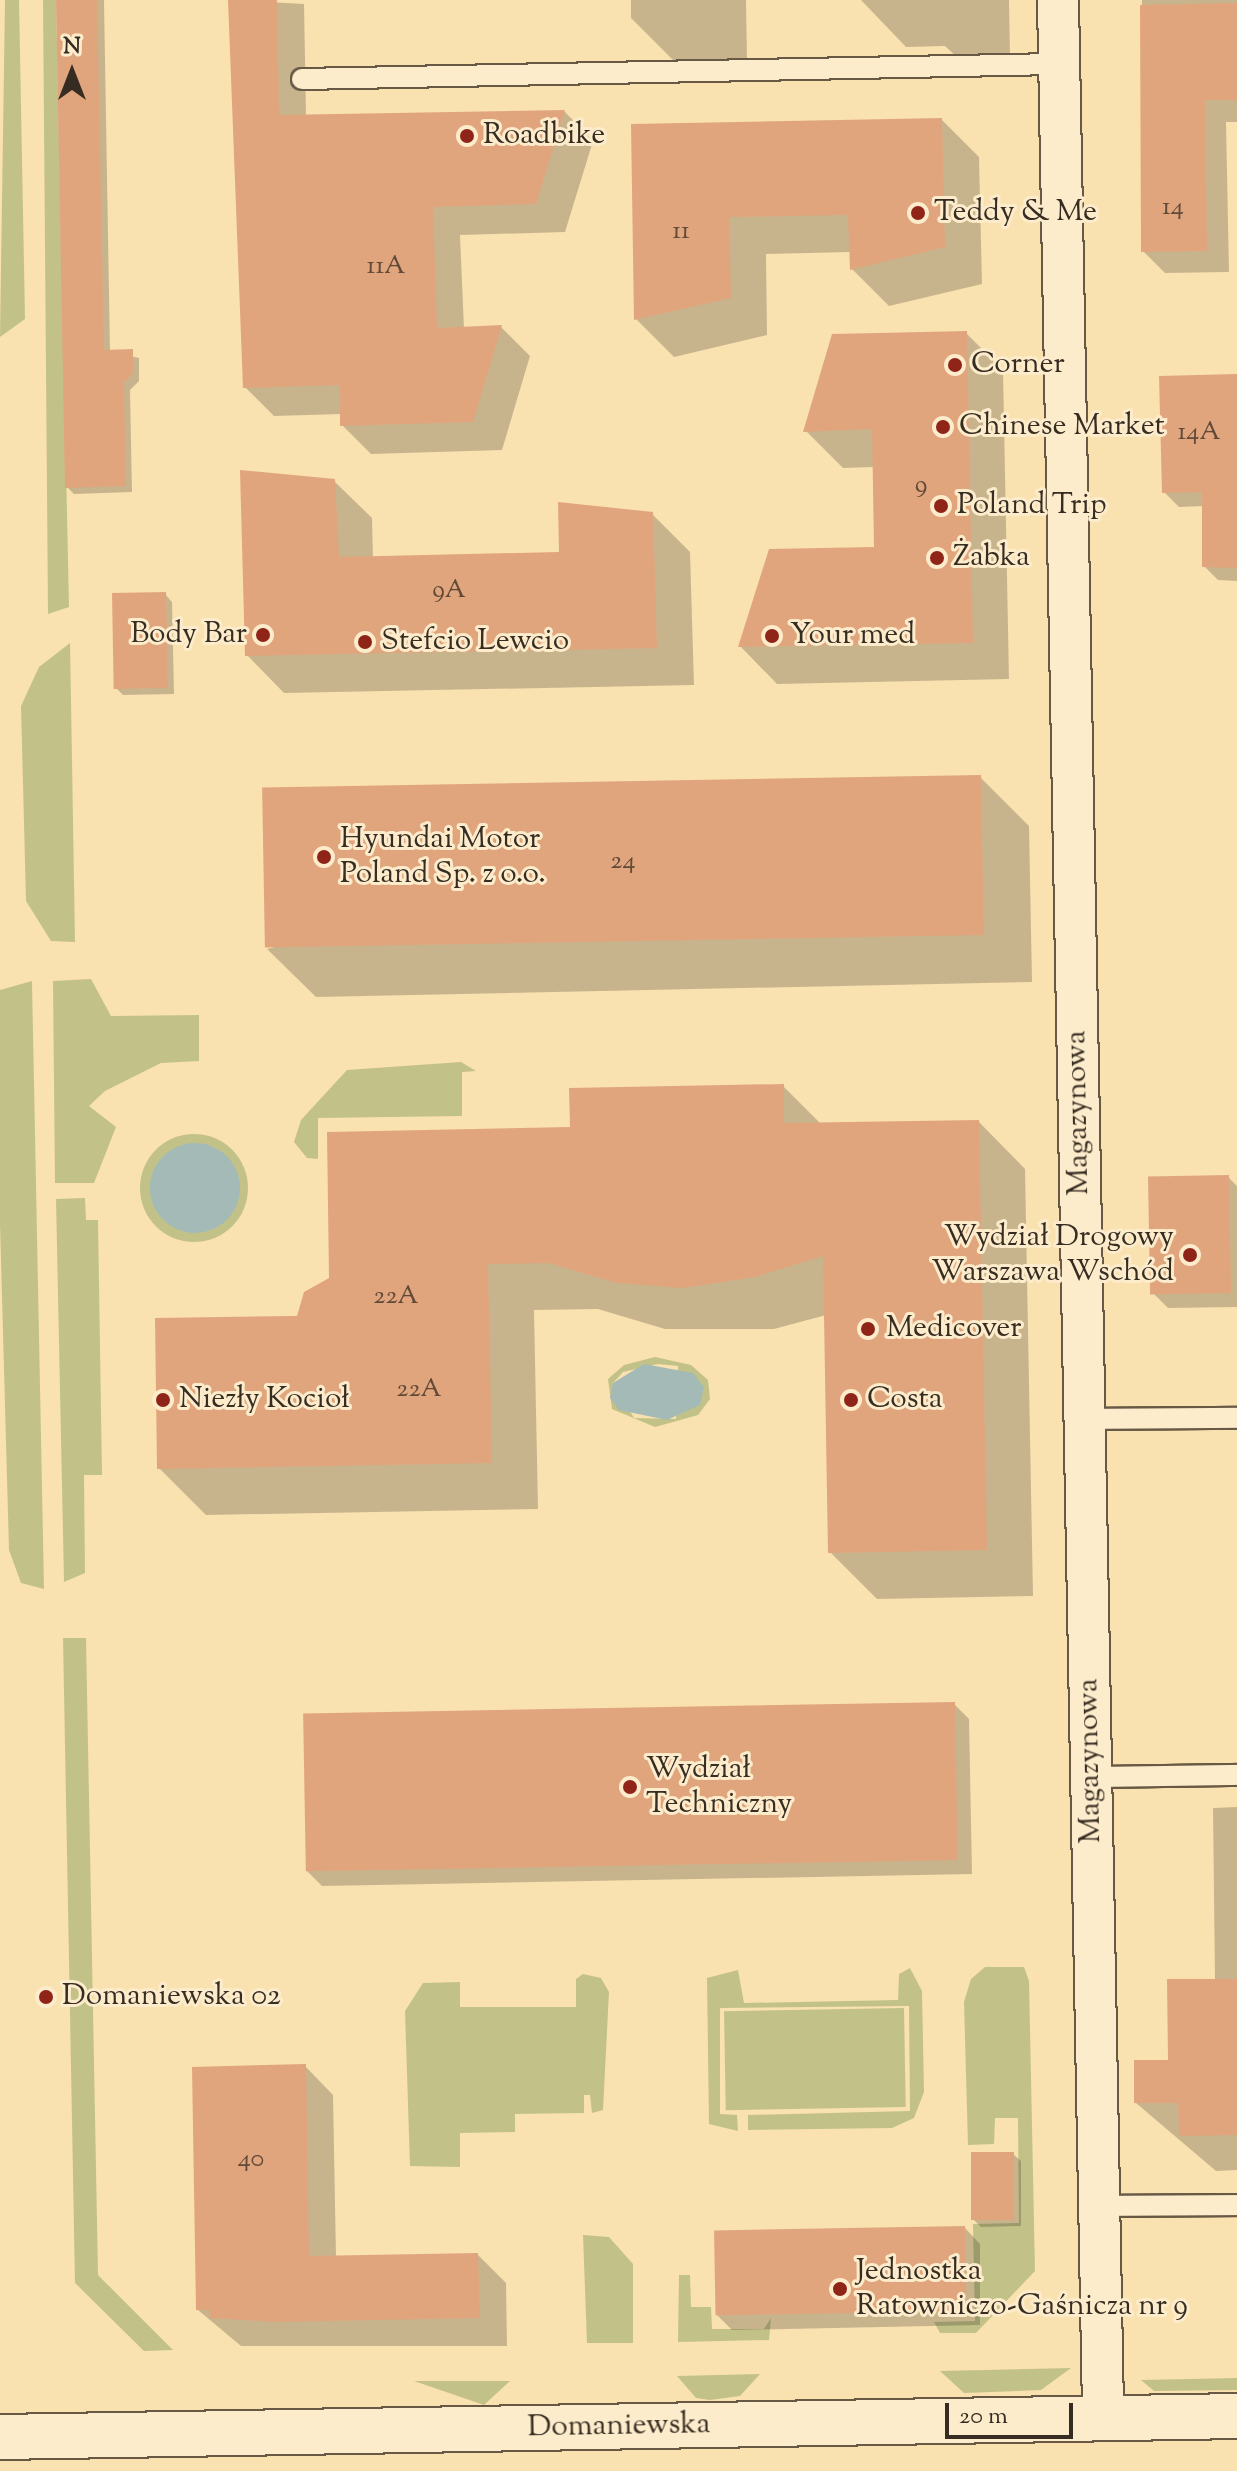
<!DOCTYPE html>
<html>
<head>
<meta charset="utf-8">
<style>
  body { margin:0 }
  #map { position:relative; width:1237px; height:2471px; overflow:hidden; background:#fae1b0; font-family:"Sorts Mill Goudy",serif }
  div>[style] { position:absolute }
  .green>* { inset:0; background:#c2c288; transform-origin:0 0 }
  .round { border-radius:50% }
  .water>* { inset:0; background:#a4bab7 }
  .shadow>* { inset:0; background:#0003 }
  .building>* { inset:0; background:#e1a57e; transform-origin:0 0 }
  .roads { filter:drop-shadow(2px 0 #685945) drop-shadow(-2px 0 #685945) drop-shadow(0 2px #685945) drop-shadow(0 -2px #685945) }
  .service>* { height:20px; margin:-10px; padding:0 10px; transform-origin:10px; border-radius:10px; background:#fceccc }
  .minor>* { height:40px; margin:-20px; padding:0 20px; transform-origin:20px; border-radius:20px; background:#fceccc }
  .tertiary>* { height:44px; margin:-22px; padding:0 22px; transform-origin:22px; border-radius:22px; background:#fceccc }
  .dots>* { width:22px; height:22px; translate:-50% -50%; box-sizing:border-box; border:4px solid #fceccc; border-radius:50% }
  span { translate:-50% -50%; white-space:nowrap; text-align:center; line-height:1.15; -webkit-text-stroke:6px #fceccc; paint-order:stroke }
  .number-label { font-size:26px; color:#624a38 }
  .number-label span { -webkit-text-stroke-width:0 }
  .poi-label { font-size:30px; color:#372c21 }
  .left { translate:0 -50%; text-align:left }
  .right { translate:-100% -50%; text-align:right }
  .street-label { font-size:30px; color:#372c21 }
  .north { position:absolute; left:32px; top:32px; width:80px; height:80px; -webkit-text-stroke:6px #fceccc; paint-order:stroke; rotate:0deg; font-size:22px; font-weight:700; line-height:32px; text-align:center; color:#372c21 }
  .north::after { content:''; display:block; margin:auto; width:28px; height:36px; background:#372c21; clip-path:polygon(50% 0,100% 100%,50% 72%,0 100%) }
  .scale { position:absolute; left:945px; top:2403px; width:128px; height:36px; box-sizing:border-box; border:4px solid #372c21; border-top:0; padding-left:10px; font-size:24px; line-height:28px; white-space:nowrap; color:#372c21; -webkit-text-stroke:6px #fceccc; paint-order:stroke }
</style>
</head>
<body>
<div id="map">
  <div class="green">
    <i style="clip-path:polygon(5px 0,19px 0,25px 319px,0 337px)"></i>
    <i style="clip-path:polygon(43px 0,56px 0,69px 607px,48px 614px)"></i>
    <i style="clip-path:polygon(70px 643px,71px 700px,75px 942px,51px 941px,26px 901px,21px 706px,39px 667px)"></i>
    <i style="clip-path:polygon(91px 979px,111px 1016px,199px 1015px,199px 1061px,161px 1063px,105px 1091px,89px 1106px,116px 1127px,94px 1183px,55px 1183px,53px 981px)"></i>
    <i style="clip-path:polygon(32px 981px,32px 982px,44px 1589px,21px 1583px,9px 1550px,0 1224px,0 990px)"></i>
    <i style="clip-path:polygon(461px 1062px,476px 1071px,462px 1072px,462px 1116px,318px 1118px,318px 1159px,307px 1158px,294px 1142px,301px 1120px,347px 1070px)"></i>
    <i class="round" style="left:140px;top:1134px;width:108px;height:108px"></i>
    <i style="clip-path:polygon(85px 1198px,86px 1220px,98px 1220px,102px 1475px,84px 1475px,85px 1573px,64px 1582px,56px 1199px)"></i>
    <i style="clip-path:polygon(evenodd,655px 1357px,691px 1365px,708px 1380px,710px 1399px,698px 1415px,655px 1427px,612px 1409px,608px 1379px,624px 1365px,655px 1357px,658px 1364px,678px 1366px,676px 1419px,634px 1418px,613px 1383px,623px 1372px,658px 1364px)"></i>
    <i style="clip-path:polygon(63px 1638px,86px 1638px,98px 2275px,173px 2350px,144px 2351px,75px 2283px)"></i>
    <i style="clip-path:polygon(985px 1967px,1024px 1967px,1029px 1981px,1035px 2271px,976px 2333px,940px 2333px,934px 2322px,975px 2321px,973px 2224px,1019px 2223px,1018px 2118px,995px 2118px,994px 2144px,968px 2145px,964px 2002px,971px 1979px)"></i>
    <i style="clip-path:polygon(910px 1968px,922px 1991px,924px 2092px,914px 2118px,892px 2128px,748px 2130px,748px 2115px,910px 2111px,909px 2006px,720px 2008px,720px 2114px,737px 2115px,738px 2131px,709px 2124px,707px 1978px,738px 1970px,744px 2003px,898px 2000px,899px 1974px)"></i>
    <i style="clip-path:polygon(583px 1974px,601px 1978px,609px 1992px,603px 2110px,592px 2113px,590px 2095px,584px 2095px,584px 2113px,515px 2114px,515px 2132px,460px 2133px,460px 2167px,410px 2166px,405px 2011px,423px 1983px,460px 1982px,460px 2007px,576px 2007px,576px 1979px)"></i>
    <i style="left:904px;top:2008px;width:99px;height:180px;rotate:89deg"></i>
    <i style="clip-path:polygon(583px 2235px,609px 2237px,633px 2264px,633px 2343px,587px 2343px)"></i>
    <i style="clip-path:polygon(679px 2275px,690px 2275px,691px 2307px,711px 2307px,712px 2329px,764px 2329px,771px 2318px,769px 2340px,678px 2342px)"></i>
    <i style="clip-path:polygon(1071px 2368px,1041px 2390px,964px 2393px,940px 2371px)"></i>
    <i style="clip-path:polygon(760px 2374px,740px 2396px,710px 2400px,696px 2398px,677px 2376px)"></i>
    <i style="clip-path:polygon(1237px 2378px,1237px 2390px,1154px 2391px,1141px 2380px)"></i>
    <i style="clip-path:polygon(414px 2381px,510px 2381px,484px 2405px)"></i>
  </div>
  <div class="water">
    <i class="round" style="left:150px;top:1143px;width:90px;height:90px"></i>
    <i style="clip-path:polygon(644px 1364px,693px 1373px,704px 1387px,700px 1405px,667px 1420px,619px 1410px,610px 1398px,613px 1383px)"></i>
  </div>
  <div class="shadow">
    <i style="clip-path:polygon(58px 0,104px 0,110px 352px,139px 358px,139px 381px,130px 390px,132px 492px,74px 494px,67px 487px)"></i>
    <i style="clip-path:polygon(231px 0,304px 4px,306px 116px,565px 112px,593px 141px,565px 232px,460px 235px,464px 329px,501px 327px,530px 356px,502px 450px,371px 454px,342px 425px,342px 414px,274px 416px,245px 387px)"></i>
    <i style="clip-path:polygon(631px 0,746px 0,747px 61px,676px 63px,631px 18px)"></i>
    <i style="clip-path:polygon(861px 0,1009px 0,1010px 57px,958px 58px,945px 46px,906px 47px)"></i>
    <i style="clip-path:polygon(1142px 0,1237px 0,1237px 122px,1226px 122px,1229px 272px,1165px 273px,1143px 251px)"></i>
    <i style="clip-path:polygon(942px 120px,979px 157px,982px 284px,889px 306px,852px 269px,851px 252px,766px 254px,767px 335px,674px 357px,636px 319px,633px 126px)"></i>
    <i style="clip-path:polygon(966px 333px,1003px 370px,1009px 679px,777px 684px,740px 646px,876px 549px,874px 467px,843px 468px,806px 431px)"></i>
    <i style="clip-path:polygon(1237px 376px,1237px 581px,1218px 580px,1204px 566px,1204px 506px,1179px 507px,1164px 492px)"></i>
    <i style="clip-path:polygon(334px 481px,372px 518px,373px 558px,561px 554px,652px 514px,690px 552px,694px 685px,284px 693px,247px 655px)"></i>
    <i style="clip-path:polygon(165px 594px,172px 602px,174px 694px,123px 695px,116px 688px)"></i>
    <i style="clip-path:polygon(980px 777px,1029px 826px,1032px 982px,316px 997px,267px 949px)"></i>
    <i style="clip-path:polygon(783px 1086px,822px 1125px,979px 1122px,1025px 1169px,1033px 1596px,877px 1599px,830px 1552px,826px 1315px,774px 1329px,665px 1329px,598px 1309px,534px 1310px,538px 1509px,206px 1515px,159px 1468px,298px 1318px,572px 1129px)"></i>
    <i style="clip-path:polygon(1228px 1177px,1237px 1186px,1237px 1307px,1168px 1308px,1153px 1293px)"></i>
    <i style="clip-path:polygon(954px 1704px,969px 1719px,972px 1874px,322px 1886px,307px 1871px)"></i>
    <i style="clip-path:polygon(1237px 1807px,1237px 2170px,1216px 2171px,1136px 2103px,1170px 2062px,1215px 1981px,1213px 1808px)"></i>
    <i style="clip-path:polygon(305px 2066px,333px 2095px,336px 2257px,478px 2255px,506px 2283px,507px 2346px,241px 2346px,198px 2310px)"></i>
    <i style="clip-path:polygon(1013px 2154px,1021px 2161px,1021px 2226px,981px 2227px,974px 2220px)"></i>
    <i style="clip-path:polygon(965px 2228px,980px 2244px,980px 2325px,732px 2330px,716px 2314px)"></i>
  </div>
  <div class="building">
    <i style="clip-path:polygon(56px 0,97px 0,104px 350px,133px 349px,133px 373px,124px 383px,126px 486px,65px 488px)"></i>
    <i style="clip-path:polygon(228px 0,277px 0,279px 115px,565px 110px,536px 204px,433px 207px,437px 328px,502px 325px,473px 422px,340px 426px,340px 385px,243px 388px)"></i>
    <i style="clip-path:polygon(1237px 3px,1237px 100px,1205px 100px,1207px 251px,1141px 252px,1140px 5px)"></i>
    <i style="clip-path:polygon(942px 118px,945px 247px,850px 270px,848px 215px,729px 217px,731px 298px,634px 320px,631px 124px)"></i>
    <i style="clip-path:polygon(967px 331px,973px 643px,738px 647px,769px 549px,874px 547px,872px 429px,803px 432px,832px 334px)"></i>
    <i style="clip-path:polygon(1237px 374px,1237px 568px,1202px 567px,1202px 492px,1162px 493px,1159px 376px)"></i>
    <i style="clip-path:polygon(240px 470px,335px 479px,339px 557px,559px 552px,558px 502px,653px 512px,657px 648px,245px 656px)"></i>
    <i style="left:166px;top:592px;width:96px;height:54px;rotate:89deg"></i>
    <i style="left:981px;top:775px;width:160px;height:719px;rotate:89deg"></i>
    <i style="clip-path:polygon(784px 1084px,784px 1123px,979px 1120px,987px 1550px,828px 1553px,823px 1256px,755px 1277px,683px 1288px,616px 1283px,549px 1263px,488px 1264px,492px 1463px,157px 1469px,155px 1318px,297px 1316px,304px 1292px,329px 1278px,327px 1132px,570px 1127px,569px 1088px)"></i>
    <i style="left:1229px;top:1175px;width:118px;height:81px;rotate:89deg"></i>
    <i style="left:955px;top:1702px;width:158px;height:652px;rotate:89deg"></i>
    <i style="clip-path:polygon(1167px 1979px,1237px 1979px,1237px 2135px,1179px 2136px,1178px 2103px,1134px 2103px,1134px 2060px,1168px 2060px)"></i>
    <i style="clip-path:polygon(306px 2064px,309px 2256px,478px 2253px,480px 2318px,276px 2322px,210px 2318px,210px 2310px,196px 2310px,192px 2067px)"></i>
    <i style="left:971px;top:2152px;width:43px;height:68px"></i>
    <i style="left:965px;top:2226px;width:85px;height:251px;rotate:89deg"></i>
  </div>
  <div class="roads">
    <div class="service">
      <i style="left:302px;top:79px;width:757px;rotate:-1.14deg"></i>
      <i style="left:1084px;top:1419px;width:153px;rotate:-0.4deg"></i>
      <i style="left:1091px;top:1777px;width:146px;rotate:-0.8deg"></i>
      <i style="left:1099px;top:2206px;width:138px;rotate:-0.4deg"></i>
    </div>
    <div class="minor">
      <i style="left:1058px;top:0;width:2418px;rotate:88.93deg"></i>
    </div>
    <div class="tertiary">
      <i style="left:0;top:2437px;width:1237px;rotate:-0.97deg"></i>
    </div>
  </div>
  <div class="dots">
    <i style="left:467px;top:136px;background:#8f2418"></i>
    <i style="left:918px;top:213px;background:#8f2418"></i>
    <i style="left:955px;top:365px;background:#8f2418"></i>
    <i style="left:943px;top:427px;background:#8f2418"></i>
    <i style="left:941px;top:506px;background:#8f2418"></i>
    <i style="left:937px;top:558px;background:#8f2418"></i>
    <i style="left:263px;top:635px;background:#8f2418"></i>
    <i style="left:772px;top:636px;background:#8f2418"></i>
    <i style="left:365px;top:642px;background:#8f2418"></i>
    <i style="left:324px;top:857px;background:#8f2418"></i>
    <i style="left:1190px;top:1255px;background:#8f2418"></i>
    <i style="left:868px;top:1329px;background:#8f2418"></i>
    <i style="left:163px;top:1400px;background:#8f2418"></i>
    <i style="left:851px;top:1400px;background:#8f2418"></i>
    <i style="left:630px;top:1787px;background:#8f2418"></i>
    <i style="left:46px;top:1997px;background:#8f2418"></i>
    <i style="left:840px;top:2289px;background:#8f2418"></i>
  </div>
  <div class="number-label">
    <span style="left:1173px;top:208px">14</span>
    <span style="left:681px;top:232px">11</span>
    <span style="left:386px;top:267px">11A</span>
    <span style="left:1199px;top:433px">14A</span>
    <span style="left:921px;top:486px">9</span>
    <span style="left:449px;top:591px">9A</span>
    <span style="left:623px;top:862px">24</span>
    <span style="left:396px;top:1297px">22A</span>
    <span style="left:419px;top:1390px">22A</span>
    <span style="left:251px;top:2160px">40</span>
  </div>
  <div class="poi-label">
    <span class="left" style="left:483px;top:136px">Roadbike</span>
    <span class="left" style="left:934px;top:213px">Teddy &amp; Me</span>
    <span class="left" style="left:971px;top:365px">Corner</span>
    <span class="left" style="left:959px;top:427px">Chinese Market</span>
    <span class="left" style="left:957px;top:506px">Poland Trip</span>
    <span class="left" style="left:953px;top:558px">Żabka</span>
    <span class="right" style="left:247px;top:635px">Body Bar</span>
    <span class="left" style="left:790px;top:636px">Your med</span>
    <span class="left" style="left:381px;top:642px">Stefcio Lewcio</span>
    <span class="left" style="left:340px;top:857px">Hyundai Motor<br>Poland Sp. z o.o.</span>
    <span class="right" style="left:1174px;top:1255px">Wydział Drogowy<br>Warszawa Wschód</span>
    <span class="left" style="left:886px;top:1329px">Medicover</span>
    <span class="left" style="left:179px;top:1400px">Niezły Kocioł</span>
    <span class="left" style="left:867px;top:1400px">Costa</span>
    <span class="left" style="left:646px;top:1787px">Wydział<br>Techniczny</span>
    <span class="left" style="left:62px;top:1997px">Domaniewska 02</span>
    <span class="left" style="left:856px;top:2289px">Jednostka<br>Ratowniczo-Gaśnicza nr 9</span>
  </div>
  <div class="street-label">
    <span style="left:1079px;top:1113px;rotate:-91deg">Magazynowa</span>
    <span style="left:1091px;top:1761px;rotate:-91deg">Magazynowa</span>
    <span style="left:619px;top:2427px;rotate:-1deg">Domaniewska</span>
  </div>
  <div class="north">N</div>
  <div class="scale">20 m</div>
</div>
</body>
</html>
